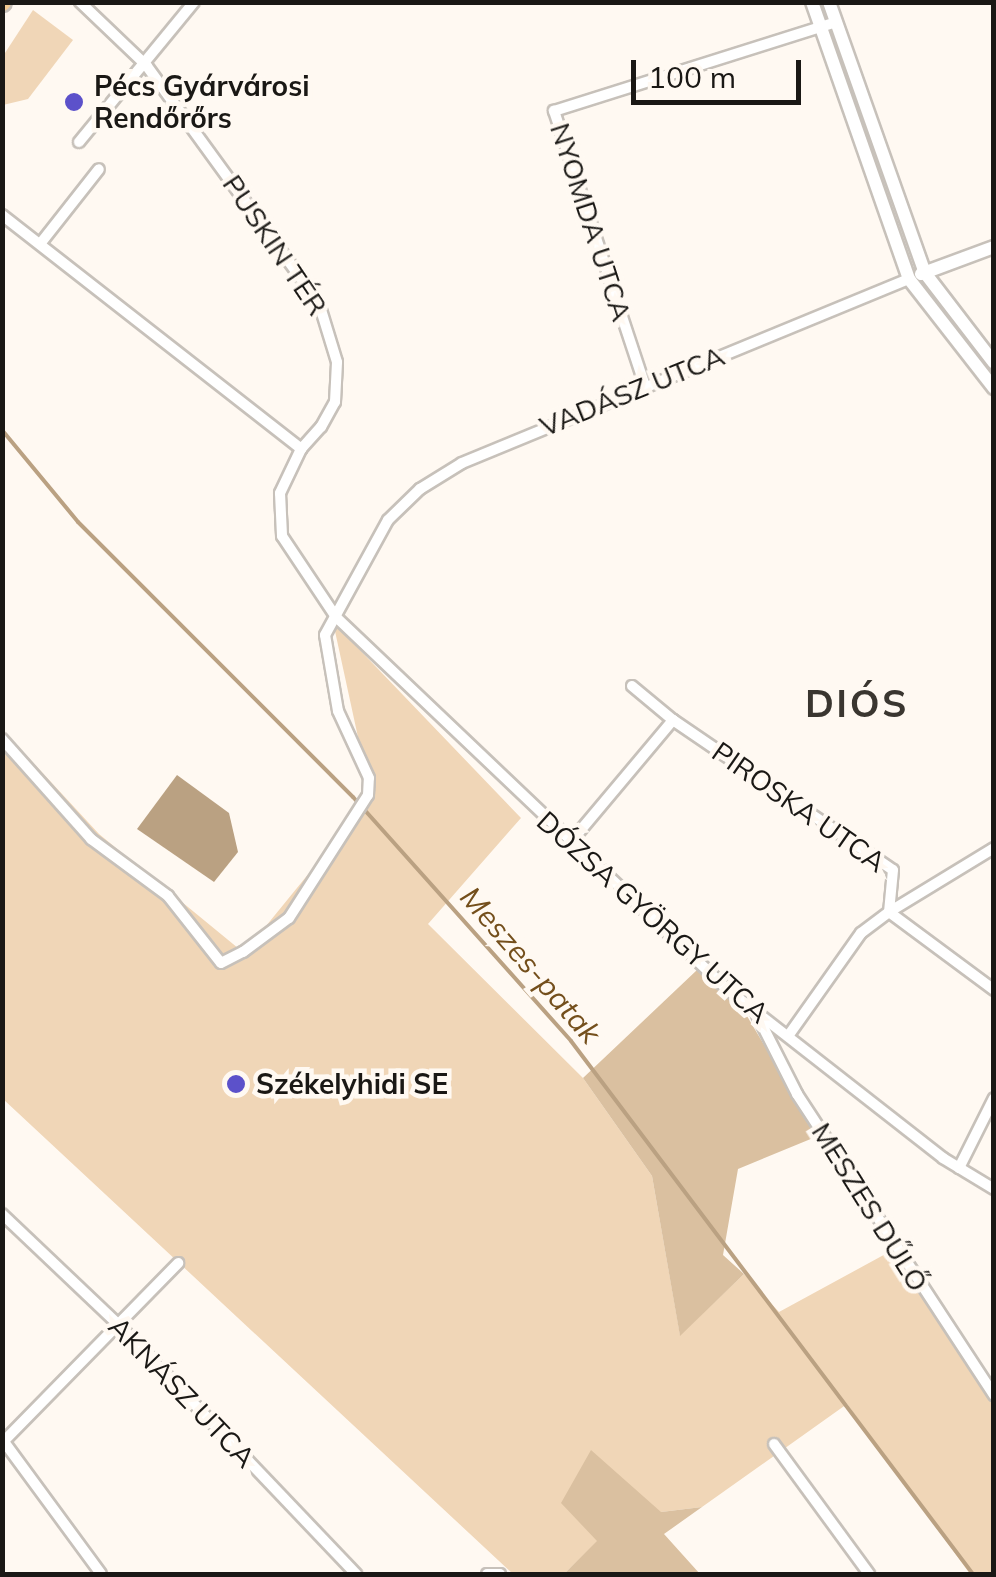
<!DOCTYPE html>
<html>
<head>
<meta charset="utf-8">
<style>
  body { margin:0 }
  #map { position:relative; width:996px; height:1577px; overflow:hidden; background:#fff9f2; font-family:Mulish,sans-serif }
  div>[style] { position:absolute }
  .green>* { inset:0; background:#f0d6b7 }
  .forest>* { inset:0; background:#dac0a0 }
  .water>* { inset:0; background:#baa182 }
  .stream>* { height:4px; margin:-2px; padding:0 2px; transform-origin:2px; border-radius:2px; background:#baa182 }
  .roads { filter:drop-shadow(2px 0 #c7c1ba) drop-shadow(-2px 0 #c7c1ba) drop-shadow(0 2px #c7c1ba) drop-shadow(0 -2px #c7c1ba) }
  .minor>* { height:10px; margin:-5px; padding:0 5px; transform-origin:5px; border-radius:5px; background:#fff }
  .tertiary>* { height:12px; margin:-6px; padding:0 6px; transform-origin:6px; border-radius:6px; background:#fff }
  .primary>* { height:15px; margin:-7.5px; padding:0 7.5px; transform-origin:7.5px; border-radius:7.5px; background:#f3cb92 }
  .dots>* { width:28px; height:28px; translate:-50% -50%; box-sizing:border-box; border:5px solid #fff9f2; border-radius:50% }
  span { translate:-50% -50%; white-space:nowrap; text-align:center; line-height:1.15; -webkit-text-stroke:9px #fff9f2; paint-order:stroke }
  .poi-label { font-size:28px; color:#1a1815; font-weight:700 }
  .left { translate:0 -50%; text-align:left }
  .street-label { font-size:28px; color:#1a1815 }
  .water-label { font-size:30px; color:#744f1c; font-style:italic }
  .district-label { font-size:38px; color:#3a3630; font-weight:700; letter-spacing:2.5px }
  .frame { position:absolute; inset:0; border:5px solid #1a1815; pointer-events:none }
  .scale { position:absolute; left:631px; top:60px; width:170px; height:45px; box-sizing:border-box; border:5px solid #1a1815; border-top:0; padding-left:12px; font-size:30px; line-height:35px; white-space:nowrap; color:#1a1815; -webkit-text-stroke:8px #fff9f2; paint-order:stroke }
</style>
</head>
<body>
<div id="map">
  <div class="green">
    <i style="clip-path:polygon(33px 10px,73px 40px,28px 99px,3px 105px,3px 56px)"></i>
    <i style="clip-path:polygon(333px 622px,521px 818px,428px 924px,583px 1078px,652px 1176px,680px 1335px,744px 1274px,779px 1312px,891px 1251px,993px 1393px,993px 1574px,970px 1574px,847px 1404px,702px 1507px,661px 1512px,598px 1541px,564px 1574px,513px 1574px,3px 1099px,2px 729px,99px 834px,244px 953px,371px 797px)"></i>
  </div>
  <div class="forest">
    <i style="clip-path:polygon(697px 970px,747px 1016px,818px 1136px,738px 1169px,723px 1255px,744px 1274px,680px 1336px,652px 1176px,583px 1078px)"></i>
    <i style="clip-path:polygon(591px 1450px,661px 1512px,702px 1507px,664px 1534px,700px 1574px,564px 1574px,597px 1541px,561px 1503px)"></i>
  </div>
  <div class="water">
    <i style="clip-path:polygon(177px 775px,229px 813px,238px 852px,214px 882px,137px 829px)"></i>
  </div>
  <div class="stream">
    <i style="left:2px;top:430px;width:119px;rotate:50.4deg"></i>
    <i style="left:78px;top:522px;width:389px;rotate:45deg"></i>
    <i style="left:353px;top:797px;width:327px;rotate:48.2deg"></i>
    <i style="left:571px;top:1041px;width:668px;rotate:52.98deg"></i>
  </div>
  <div class="roads">
    <div class="minor">
      <i style="left:79px;top:142px;width:181px;rotate:-50.6deg"></i>
      <i style="left:2px;top:215px;width:380px;rotate:38deg"></i>
      <i style="left:301px;top:449px;width:30px;rotate:-48deg"></i>
      <i style="left:321px;top:427px;width:29px;rotate:-61deg"></i>
      <i style="left:335px;top:402px;width:40px;rotate:-87.1deg"></i>
      <i style="left:337px;top:362px;width:62px;rotate:-107deg"></i>
      <i style="left:319px;top:303px;width:293px;rotate:-126deg"></i>
      <i style="left:147px;top:66px;width:93px;rotate:-136.3deg"></i>
      <i style="left:40px;top:244px;width:95px;rotate:-51.8deg"></i>
      <i style="left:645px;top:386px;width:290px;rotate:-108.3deg"></i>
      <i style="left:554px;top:111px;width:296px;rotate:-17.5deg"></i>
      <i style="left:301px;top:449px;width:49px;rotate:115.5deg"></i>
      <i style="left:280px;top:493px;width:43px;rotate:87.3deg"></i>
      <i style="left:282px;top:536px;width:97px;rotate:56.3deg"></i>
      <i style="left:336px;top:617px;width:541px;rotate:43.58deg"></i>
      <i style="left:728px;top:990px;width:273px;rotate:38deg"></i>
      <i style="left:943px;top:1158px;width:60px;rotate:31.3deg"></i>
      <i style="left:632px;top:686px;width:53px;rotate:39.7deg"></i>
      <i style="left:2px;top:739px;width:134px;rotate:48.3deg"></i>
      <i style="left:91px;top:839px;width:96px;rotate:36.5deg"></i>
      <i style="left:168px;top:896px;width:85px;rotate:51.7deg"></i>
      <i style="left:221px;top:963px;width:25px;rotate:-27deg"></i>
      <i style="left:243px;top:952px;width:57px;rotate:-36.5deg"></i>
      <i style="left:289px;top:918px;width:146px;rotate:-57.3deg"></i>
      <i style="left:368px;top:795px;width:17px;rotate:-87deg"></i>
      <i style="left:369px;top:778px;width:74px;rotate:-114.8deg"></i>
      <i style="left:338px;top:711px;width:77px;rotate:-99.7deg"></i>
      <i style="left:325px;top:635px;width:131px;rotate:-61.3deg"></i>
      <i style="left:388px;top:520px;width:45px;rotate:-44.1deg"></i>
      <i style="left:420px;top:489px;width:49px;rotate:-31.8deg"></i>
      <i style="left:462px;top:463px;width:483px;rotate:-22.4deg"></i>
      <i style="left:569px;top:844px;width:162px;rotate:-50deg"></i>
      <i style="left:673px;top:720px;width:266px;rotate:34.3deg"></i>
      <i style="left:893px;top:870px;width:42px;rotate:95.4deg"></i>
      <i style="left:889px;top:912px;width:35px;rotate:143deg"></i>
      <i style="left:861px;top:933px;width:126px;rotate:125.3deg"></i>
      <i style="left:994px;top:848px;width:123px;rotate:148.6deg"></i>
      <i style="left:889px;top:912px;width:131px;rotate:36.6deg"></i>
      <i style="left:757px;top:1015px;width:89px;rotate:63.1deg"></i>
      <i style="left:797px;top:1094px;width:360px;rotate:56.8deg"></i>
      <i style="left:959px;top:1168px;width:78px;rotate:-63.4deg"></i>
      <i style="left:2px;top:1214px;width:161px;rotate:43.5deg"></i>
      <i style="left:119px;top:1325px;width:344px;rotate:46.4deg"></i>
      <i style="left:2px;top:1439px;width:167px;rotate:53.7deg"></i>
      <i style="left:2px;top:1443px;width:252px;rotate:-45.6deg"></i>
      <i style="left:774px;top:1444px;width:161px;rotate:53.8deg"></i>
      <i style="left:487px;top:1574px;width:13px"></i>
    </div>
    <div class="tertiary">
      <i style="left:812px;top:2px;width:293px;rotate:70.7deg"></i>
      <i style="left:909px;top:279px;width:138px;rotate:52.1deg"></i>
      <i style="left:829px;top:2px;width:288px;rotate:70.5deg"></i>
      <i style="left:925px;top:273px;width:113px;rotate:52.5deg"></i>
      <i style="left:921px;top:274px;width:78px;rotate:-20.3deg"></i>
    </div>
    <div class="primary">
      <i style="left:2px;top:3px;width:1px;rotate:-45deg"></i>
    </div>
  </div>
  <div class="dots">
    <i style="left:74px;top:102px;background:#5c51ca"></i>
    <i style="left:236px;top:1084px;background:#5c51ca"></i>
  </div>
  <div class="poi-label">
    <span class="left" style="left:94px;top:102px">Pécs Gyárvárosi<br>Rendőrőrs</span>
    <span class="left" style="left:256px;top:1084px">Székelyhidi SE</span>
  </div>
  <div class="street-label">
    <span style="left:591px;top:222px;rotate:72deg">NYOMDA UTCA</span>
    <span style="left:275px;top:245px;rotate:56deg">PUSKIN TÉR</span>
    <span style="left:632px;top:391px;rotate:-22deg">VADÁSZ UTCA</span>
    <span style="left:799px;top:807px;rotate:35deg">PIROSKA UTCA</span>
    <span style="left:653px;top:917px;rotate:42deg">DÓZSA GYÖRGY UTCA</span>
    <span style="left:870px;top:1207px;rotate:58deg">MESZES DŰLŐ</span>
    <span style="left:182px;top:1392px;rotate:46deg">AKNÁSZ UTCA</span>
  </div>
  <div class="water-label">
    <span style="left:531px;top:965px;rotate:49deg">Meszes-patak</span>
  </div>
  <div class="district-label">
    <span style="left:857px;top:704px">DIÓS</span>
  </div>
  <div class="frame"></div>
  <div class="scale">100 m</div>
</div>
</body>
</html>
